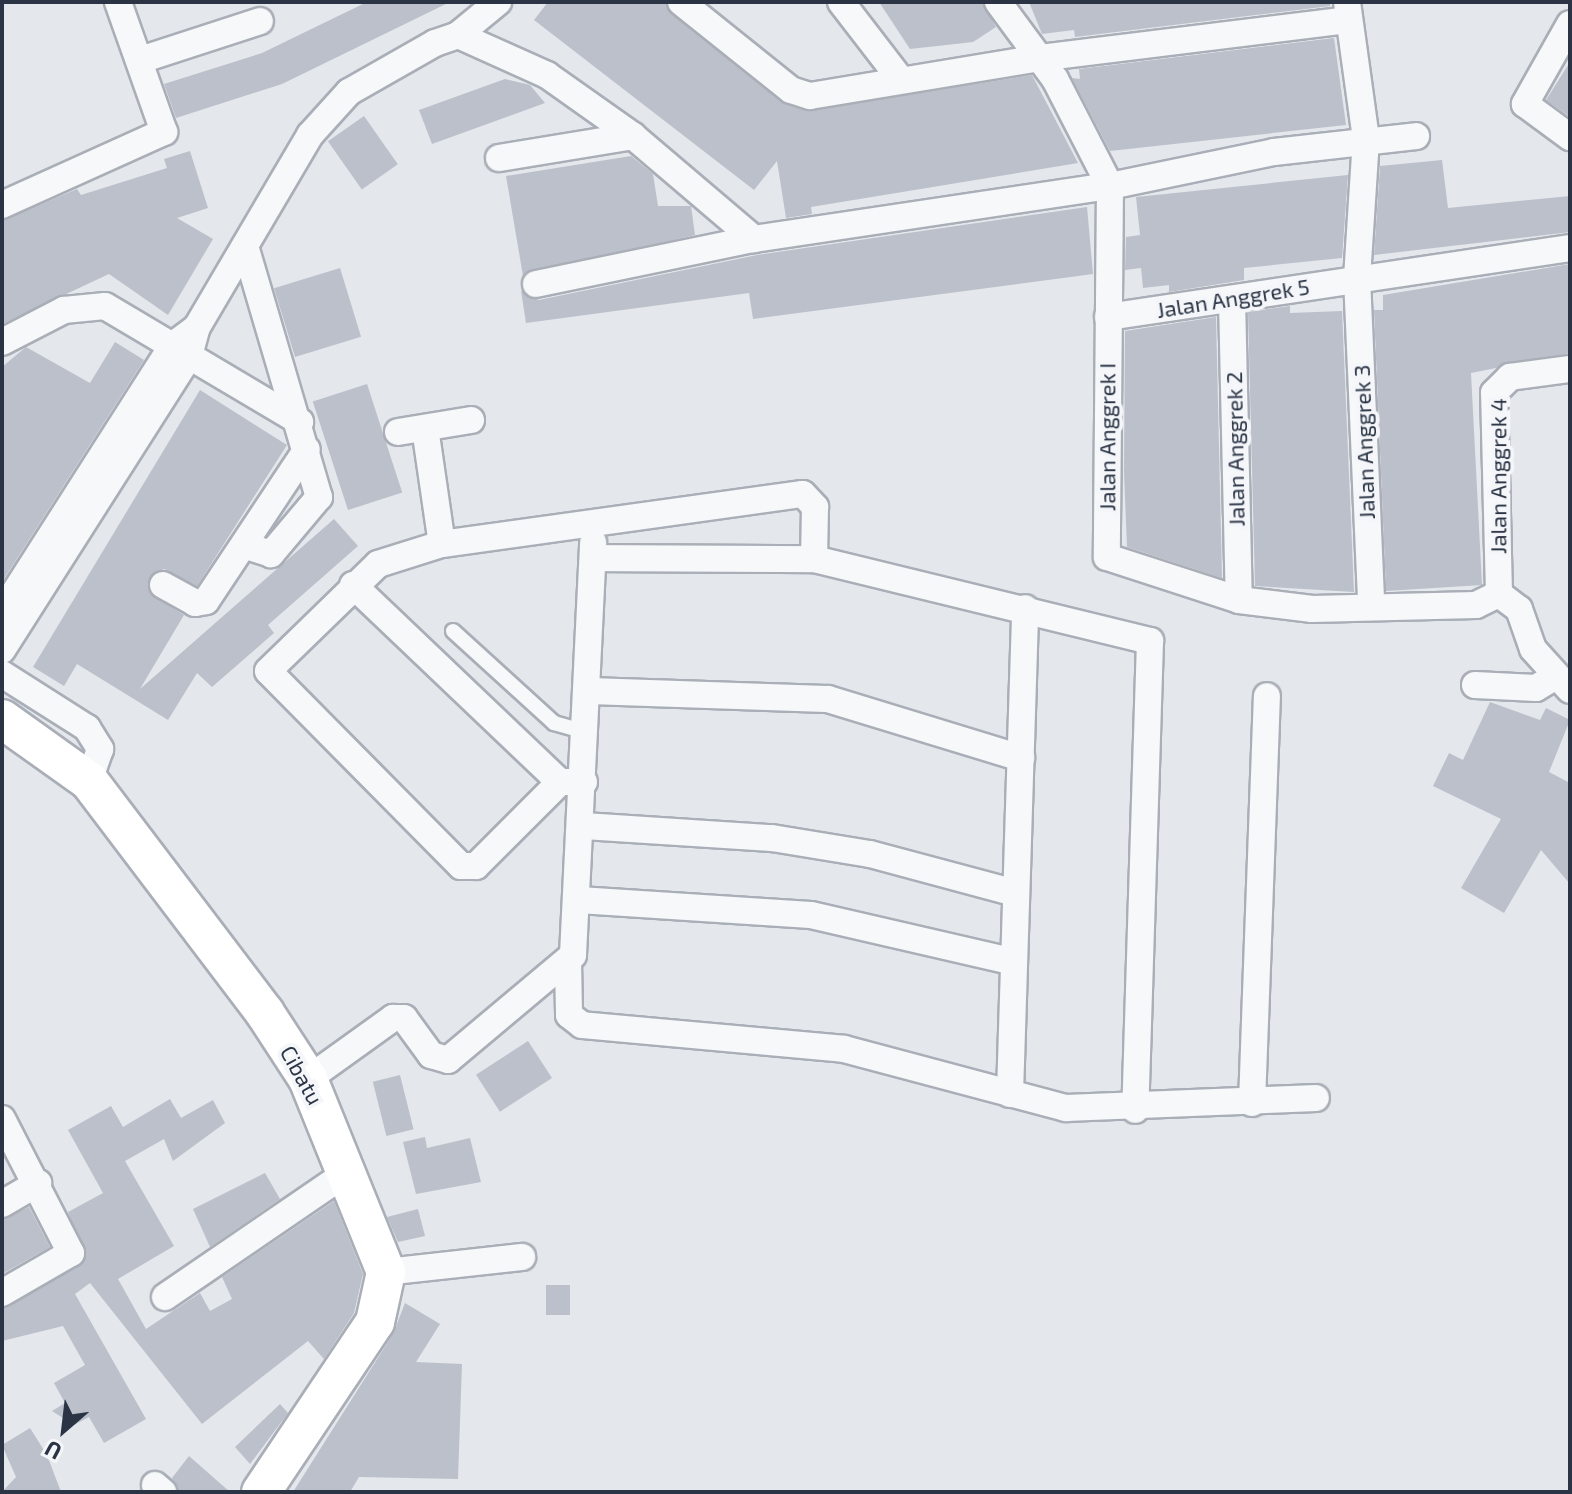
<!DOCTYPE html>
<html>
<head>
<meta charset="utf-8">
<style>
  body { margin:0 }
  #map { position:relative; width:1572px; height:1494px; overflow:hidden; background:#e4e7ec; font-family:"Exo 2",sans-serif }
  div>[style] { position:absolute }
  .building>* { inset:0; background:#bbc0ca; transform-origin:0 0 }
  .roads { filter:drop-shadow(2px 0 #a9aeb7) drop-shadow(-2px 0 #a9aeb7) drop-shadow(0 2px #a9aeb7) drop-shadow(0 -2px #a9aeb7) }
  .lane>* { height:14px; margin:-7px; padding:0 7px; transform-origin:7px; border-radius:7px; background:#f7f8fa }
  .street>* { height:26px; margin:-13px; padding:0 13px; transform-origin:13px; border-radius:13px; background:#f7f8fa }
  .secondary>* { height:38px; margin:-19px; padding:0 19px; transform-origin:19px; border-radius:19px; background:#fff }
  span { translate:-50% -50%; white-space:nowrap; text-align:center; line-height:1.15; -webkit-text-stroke:8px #f4f6f9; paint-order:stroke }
  .street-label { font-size:22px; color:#2b3445 }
  .frame { position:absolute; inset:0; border:4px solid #2b3445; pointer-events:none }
  .north { position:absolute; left:24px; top:1390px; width:80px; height:80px; -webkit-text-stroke:6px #f4f6f9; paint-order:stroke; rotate:208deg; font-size:22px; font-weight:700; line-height:32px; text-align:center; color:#2b3445 }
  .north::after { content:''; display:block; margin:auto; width:28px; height:36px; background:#2b3445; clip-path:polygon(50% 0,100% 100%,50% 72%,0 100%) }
</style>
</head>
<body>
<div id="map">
  <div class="building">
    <i style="clip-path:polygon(367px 2px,450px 2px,282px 84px,176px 118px,164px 84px,262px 53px)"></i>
    <i style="clip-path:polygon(548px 2px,665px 2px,671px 14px,781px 102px,806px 111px,1032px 75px,1078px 163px,811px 207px,812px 214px,786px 218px,777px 161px,754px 190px,534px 20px)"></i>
    <i style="clip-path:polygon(879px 2px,982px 2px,996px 27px,973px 42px,910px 49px)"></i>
    <i style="clip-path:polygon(1029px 2px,1330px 2px,1330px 6px,1075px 37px,1074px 30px,1042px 34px)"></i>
    <i style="clip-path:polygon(1334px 38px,1346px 125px,1110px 151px,1072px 78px,1080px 79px,1079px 69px)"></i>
    <i style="clip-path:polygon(1570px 62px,1570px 117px,1546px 100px)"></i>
    <i style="clip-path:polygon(505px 79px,530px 85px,545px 103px,432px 144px,419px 110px)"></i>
    <i style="left:364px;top:116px;width:59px;height:44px;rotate:55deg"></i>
    <i style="clip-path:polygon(190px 151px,208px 208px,177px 218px,213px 239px,168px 315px,109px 274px,2px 324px,2px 221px,77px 189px,81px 195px,167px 168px,164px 159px)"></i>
    <i style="clip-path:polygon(631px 156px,653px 174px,658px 206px,691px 206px,695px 235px,523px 276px,506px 176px)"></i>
    <i style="clip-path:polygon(1442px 160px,1448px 208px,1570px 196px,1570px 232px,1374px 255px,1380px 166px)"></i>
    <i style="clip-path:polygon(1348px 175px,1342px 258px,1244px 268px,1244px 280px,1169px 292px,1169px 285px,1143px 288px,1141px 268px,1125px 270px,1126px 237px,1140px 235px,1136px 197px)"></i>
    <i style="clip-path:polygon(1087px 207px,1093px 274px,753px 319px,749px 293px,526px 323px,521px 291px,539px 300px,757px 255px)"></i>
    <i style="clip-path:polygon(1570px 264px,1570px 353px,1471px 373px,1482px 585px,1386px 591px,1374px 310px,1383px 310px,1383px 295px)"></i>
    <i style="left:340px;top:268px;width:72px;height:69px;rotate:73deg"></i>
    <i style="clip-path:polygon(1290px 306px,1290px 313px,1342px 311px,1354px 592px,1255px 586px,1248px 312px)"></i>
    <i style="clip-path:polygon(1216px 317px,1222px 578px,1127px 547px,1124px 472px,1125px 331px)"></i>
    <i style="clip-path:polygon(115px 342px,144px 360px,2px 582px,2px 367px,26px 347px,90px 383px)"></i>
    <i style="left:367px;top:384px;width:114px;height:57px;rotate:72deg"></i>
    <i style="clip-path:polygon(200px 390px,287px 445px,197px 586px,164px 569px,150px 577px,150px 594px,184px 615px,140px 689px,334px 519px,358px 546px,268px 625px,274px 633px,212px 687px,197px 673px,168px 720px,77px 664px,64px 686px,33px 667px)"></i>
    <i style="clip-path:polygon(1490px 702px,1540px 720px,1546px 708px,1570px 720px,1549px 772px,1570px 783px,1570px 884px,1541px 850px,1504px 913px,1461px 888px,1501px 819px,1433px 786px,1449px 753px,1463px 760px)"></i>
    <i style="left:528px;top:1041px;width:44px;height:62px;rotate:57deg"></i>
    <i style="left:400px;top:1075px;width:56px;height:28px;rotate:76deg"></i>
    <i style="clip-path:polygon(170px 1099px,181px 1118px,213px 1100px,225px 1123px,173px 1161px,164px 1139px,125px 1161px,174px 1246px,118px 1279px,146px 1329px,200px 1293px,210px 1311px,232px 1299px,222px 1277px,334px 1201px,363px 1274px,354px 1313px,324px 1359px,308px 1341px,202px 1424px,90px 1283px,75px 1294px,146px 1419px,104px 1443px,89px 1417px,74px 1425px,52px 1411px,65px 1403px,54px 1383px,85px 1365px,63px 1326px,2px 1341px,2px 1309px,85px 1260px,68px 1212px,103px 1193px,68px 1130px,111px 1106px,123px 1127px)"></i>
    <i style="clip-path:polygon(425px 1137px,427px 1148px,470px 1138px,481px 1182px,416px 1194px,403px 1142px)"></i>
    <i style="clip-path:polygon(265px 1173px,280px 1199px,210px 1247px,193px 1209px)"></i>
    <i style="clip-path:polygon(29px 1207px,50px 1247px,2px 1274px,2px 1220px)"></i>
    <i style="clip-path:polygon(418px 1209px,425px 1236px,398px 1242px,387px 1217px)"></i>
    <i style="left:546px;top:1285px;width:24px;height:30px"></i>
    <i style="clip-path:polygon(405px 1303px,440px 1324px,416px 1362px,462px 1364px,458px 1479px,359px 1477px,350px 1492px,293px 1492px,393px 1334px)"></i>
    <i style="clip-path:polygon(280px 1404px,288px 1413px,250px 1464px,235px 1447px)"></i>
    <i style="clip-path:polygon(30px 1428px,47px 1455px,61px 1492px,2px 1492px,16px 1477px,2px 1445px)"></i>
    <i style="clip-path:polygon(189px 1456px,230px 1492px,179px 1492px,172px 1478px)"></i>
  </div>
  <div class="roads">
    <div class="lane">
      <i style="left:453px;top:631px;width:137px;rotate:42.3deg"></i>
      <i style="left:554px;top:723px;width:33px;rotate:16deg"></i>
    </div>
    <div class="street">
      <i style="left:681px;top:2px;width:141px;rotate:38.7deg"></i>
      <i style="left:791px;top:90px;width:20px;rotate:18deg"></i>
      <i style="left:810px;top:96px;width:232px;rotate:-9.4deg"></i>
      <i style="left:1039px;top:58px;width:312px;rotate:-7deg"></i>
      <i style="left:841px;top:2px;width:98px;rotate:52.4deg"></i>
      <i style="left:998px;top:2px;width:96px;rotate:53.5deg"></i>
      <i style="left:1055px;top:79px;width:120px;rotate:62.8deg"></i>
      <i style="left:1110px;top:186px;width:371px;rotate:90.5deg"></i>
      <i style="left:1107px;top:557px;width:139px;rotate:18deg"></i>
      <i style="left:1239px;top:600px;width:74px;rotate:7deg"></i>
      <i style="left:1312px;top:609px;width:164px;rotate:-1.4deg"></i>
      <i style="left:1476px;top:605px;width:25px;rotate:-26deg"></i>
      <i style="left:1347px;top:2px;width:138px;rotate:82.1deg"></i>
      <i style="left:1366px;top:139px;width:139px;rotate:93.7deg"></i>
      <i style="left:1357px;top:278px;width:327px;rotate:87.5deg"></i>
      <i style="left:1570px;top:24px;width:92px;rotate:119.4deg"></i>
      <i style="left:1525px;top:104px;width:56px;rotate:36.3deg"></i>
      <i style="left:458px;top:35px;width:52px;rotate:-39.5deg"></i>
      <i style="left:140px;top:60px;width:126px;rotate:-18deg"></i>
      <i style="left:499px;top:158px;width:136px;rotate:-9.3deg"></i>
      <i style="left:2px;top:205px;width:178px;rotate:-24.3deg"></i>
      <i style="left:164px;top:132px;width:138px;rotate:-109.5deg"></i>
      <i style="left:245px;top:246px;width:262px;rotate:73.6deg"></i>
      <i style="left:319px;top:497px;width:75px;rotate:130.1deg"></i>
      <i style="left:271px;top:554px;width:26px;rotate:-162deg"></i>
      <i style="left:536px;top:284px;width:223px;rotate:-11.7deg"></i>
      <i style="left:754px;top:239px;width:360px;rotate:-8.5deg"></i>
      <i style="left:1110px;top:186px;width:167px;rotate:-11.7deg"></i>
      <i style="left:1274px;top:152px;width:143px;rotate:-6.4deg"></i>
      <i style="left:1232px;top:299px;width:301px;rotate:88.7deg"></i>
      <i style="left:1108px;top:317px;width:467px;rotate:-8.5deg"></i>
      <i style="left:2px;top:342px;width:70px;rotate:-27.3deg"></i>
      <i style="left:64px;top:310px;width:41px;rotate:-5.6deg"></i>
      <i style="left:105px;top:306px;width:227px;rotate:30.7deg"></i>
      <i style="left:425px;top:428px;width:117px;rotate:81.7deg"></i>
      <i style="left:398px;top:432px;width:74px;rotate:-9.3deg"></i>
      <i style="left:593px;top:558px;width:221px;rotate:0.3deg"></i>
      <i style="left:814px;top:559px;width:346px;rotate:13.7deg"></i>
      <i style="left:1150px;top:641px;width:469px;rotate:91.8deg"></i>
      <i style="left:163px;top:585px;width:37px;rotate:29deg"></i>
      <i style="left:195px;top:603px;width:11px;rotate:-10deg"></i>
      <i style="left:206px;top:601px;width:182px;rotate:-56.4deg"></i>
      <i style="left:353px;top:585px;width:286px;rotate:43.6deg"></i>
      <i style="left:1499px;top:594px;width:201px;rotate:-91.4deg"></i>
      <i style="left:1494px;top:393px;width:23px;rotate:-45deg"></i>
      <i style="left:1510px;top:377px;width:61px;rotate:-7.6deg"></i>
      <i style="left:1499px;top:594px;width:25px;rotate:37deg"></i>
      <i style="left:1519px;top:609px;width:42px;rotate:70.7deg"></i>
      <i style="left:1533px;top:649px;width:55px;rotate:47.9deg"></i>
      <i style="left:2px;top:612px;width:316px;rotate:-57.4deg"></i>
      <i style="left:172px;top:346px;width:31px;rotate:-37deg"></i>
      <i style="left:2px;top:650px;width:348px;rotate:-57.5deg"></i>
      <i style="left:189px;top:356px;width:30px;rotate:-75deg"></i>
      <i style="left:197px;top:327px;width:223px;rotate:-59.5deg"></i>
      <i style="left:310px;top:135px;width:58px;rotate:-47.8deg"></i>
      <i style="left:349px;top:92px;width:99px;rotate:-29.7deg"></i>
      <i style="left:435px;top:43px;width:24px;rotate:-19deg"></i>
      <i style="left:458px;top:35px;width:98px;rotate:24.2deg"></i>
      <i style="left:547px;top:75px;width:105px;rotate:35.3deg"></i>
      <i style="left:633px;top:136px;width:159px;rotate:40.4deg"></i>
      <i style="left:2px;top:674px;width:101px;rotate:32.4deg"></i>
      <i style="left:87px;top:728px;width:25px;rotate:58deg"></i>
      <i style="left:100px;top:749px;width:34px;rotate:109deg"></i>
      <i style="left:1475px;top:685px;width:61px;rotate:2.8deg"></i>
      <i style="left:1536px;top:688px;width:21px;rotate:-31deg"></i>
      <i style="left:588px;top:691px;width:240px;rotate:1.9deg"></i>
      <i style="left:828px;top:699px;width:202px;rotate:17deg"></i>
      <i style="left:584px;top:782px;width:24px;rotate:180deg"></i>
      <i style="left:560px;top:782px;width:119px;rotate:135deg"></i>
      <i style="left:476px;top:866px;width:15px;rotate:180deg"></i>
      <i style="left:461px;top:866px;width:274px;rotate:-134.7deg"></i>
      <i style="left:268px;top:671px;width:153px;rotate:-44.2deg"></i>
      <i style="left:378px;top:564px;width:67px;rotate:-17.4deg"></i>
      <i style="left:442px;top:544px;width:364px;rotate:-7.9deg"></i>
      <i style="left:803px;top:494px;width:18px;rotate:47deg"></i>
      <i style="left:815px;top:507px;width:52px;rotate:91.1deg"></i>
      <i style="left:584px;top:826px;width:188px;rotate:3.7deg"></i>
      <i style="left:772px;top:838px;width:99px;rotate:9.3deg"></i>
      <i style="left:870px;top:854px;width:151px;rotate:15deg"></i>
      <i style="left:579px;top:900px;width:232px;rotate:3.7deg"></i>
      <i style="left:811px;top:915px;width:208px;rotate:13deg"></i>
      <i style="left:568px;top:961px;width:54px;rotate:88.9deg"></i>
      <i style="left:569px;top:1015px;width:16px;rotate:38deg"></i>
      <i style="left:582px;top:1025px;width:263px;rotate:5.2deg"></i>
      <i style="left:844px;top:1049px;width:230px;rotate:14.9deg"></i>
      <i style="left:1066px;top:1108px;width:250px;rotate:-2.3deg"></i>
      <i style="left:308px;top:1079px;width:105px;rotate:-35.7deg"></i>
      <i style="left:393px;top:1018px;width:11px"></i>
      <i style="left:404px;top:1018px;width:46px;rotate:53.9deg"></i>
      <i style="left:431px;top:1055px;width:18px;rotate:16deg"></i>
      <i style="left:448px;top:1060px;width:163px;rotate:-40deg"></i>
      <i style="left:573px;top:955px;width:413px;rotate:-87.2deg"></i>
      <i style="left:1010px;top:1094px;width:486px;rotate:-88.2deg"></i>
      <i style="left:1252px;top:1103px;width:407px;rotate:-87.9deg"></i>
      <i style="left:2px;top:1119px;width:151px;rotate:62.8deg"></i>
      <i style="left:71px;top:1253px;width:80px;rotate:149.9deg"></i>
      <i style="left:2px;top:1204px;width:42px;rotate:-30.3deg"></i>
      <i style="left:386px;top:1272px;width:137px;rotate:-6.3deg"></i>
      <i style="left:165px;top:1297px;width:223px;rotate:-34.4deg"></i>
      <i style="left:155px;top:1485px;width:11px;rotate:41deg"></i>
    </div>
    <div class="secondary">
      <i style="left:2px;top:719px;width:107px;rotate:35.5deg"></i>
      <i style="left:89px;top:781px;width:291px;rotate:52.8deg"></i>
      <i style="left:265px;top:1013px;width:79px;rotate:56.9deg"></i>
      <i style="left:308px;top:1079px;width:208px;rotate:68deg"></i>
      <i style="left:386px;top:1272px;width:51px;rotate:102.4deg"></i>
      <i style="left:375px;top:1322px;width:205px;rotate:123.8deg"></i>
    </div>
  </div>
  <div class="street-label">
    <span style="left:1233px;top:298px;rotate:-9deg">Jalan Anggrek 5</span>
    <span style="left:1107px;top:437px;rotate:-90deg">Jalan Anggrek I</span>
    <span style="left:1364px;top:442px;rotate:-92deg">Jalan Anggrek 3</span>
    <span style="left:1235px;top:449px;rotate:-91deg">Jalan Anggrek 2</span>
    <span style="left:1498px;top:476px;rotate:-90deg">Jalan Anggrek 4</span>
    <span style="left:302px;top:1075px;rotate:61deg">Cibatu</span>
  </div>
  <div class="frame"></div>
  <div class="north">U</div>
</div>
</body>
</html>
